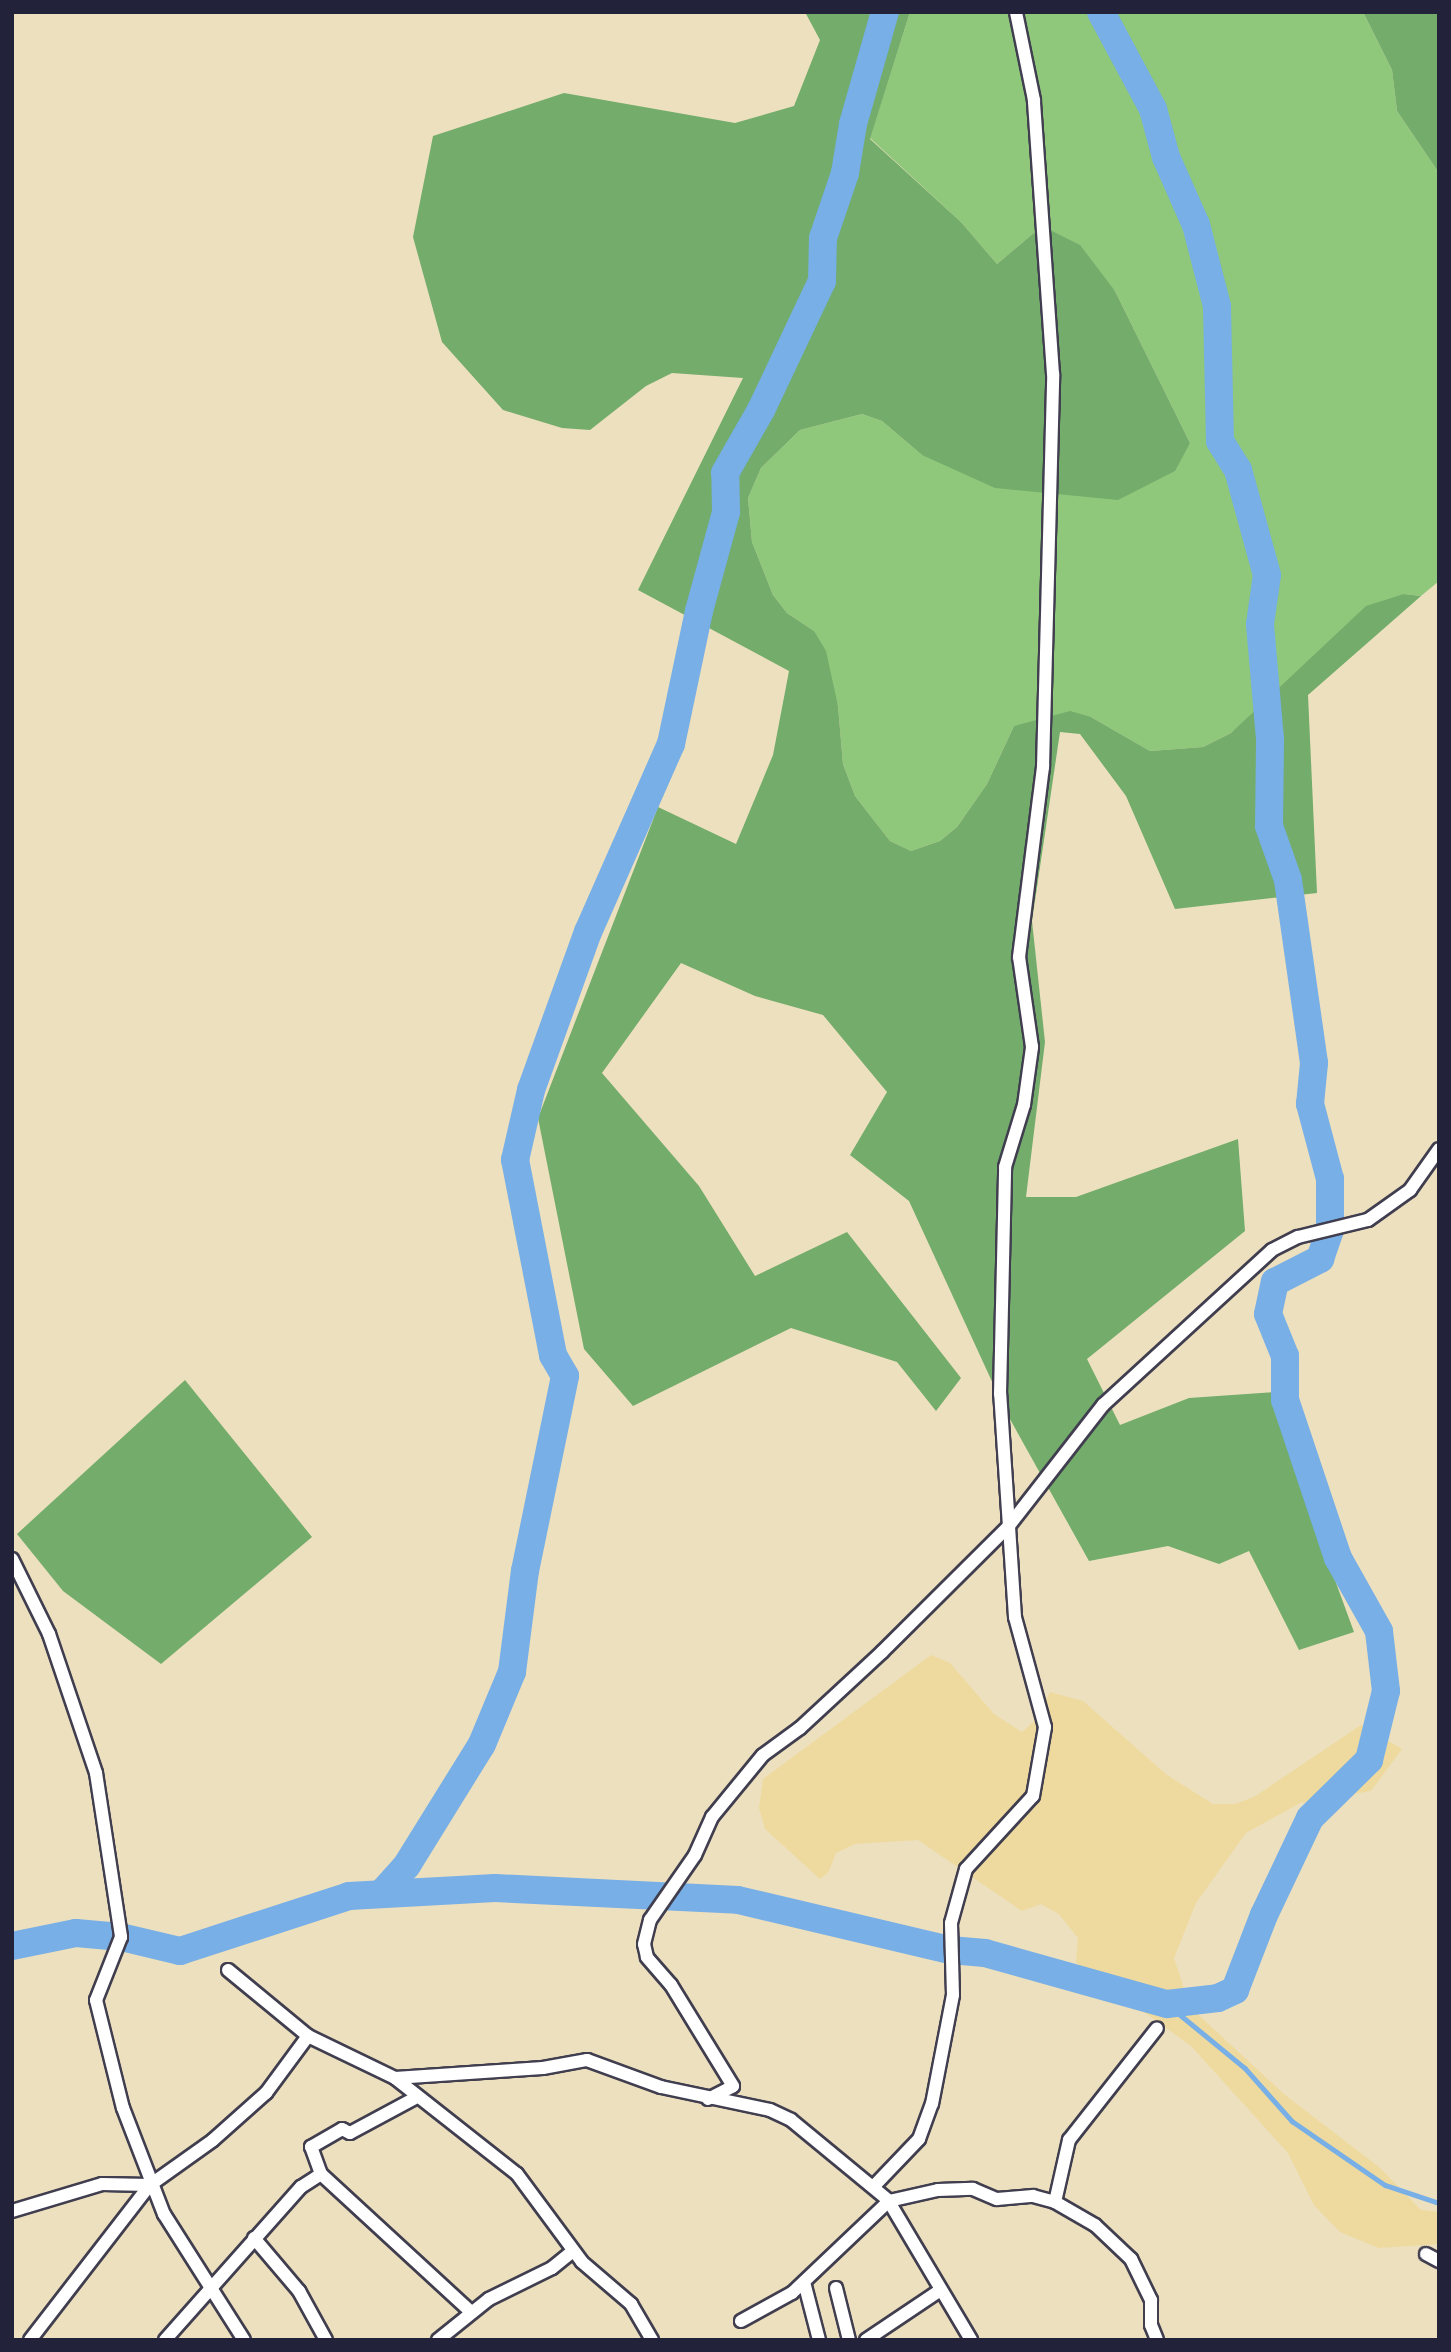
<!DOCTYPE html>
<html>
<head>
<meta charset="utf-8">
<style>
  body { margin:0 }
  #map { position:relative; width:1451px; height:2352px; overflow:hidden; background:#ede0be; font-family:Delius,sans-serif }
  div>[style] { position:absolute }
  .green>* { inset:0; background:#8fc87b }
  .forest>* { inset:0; background:#73ac6b }
  .sand>* { inset:0; background:#eeda9e }
  .stream>* { height:4.5px; margin:-2.25px; padding:0 2.25px; transform-origin:2.25px; border-radius:2.25px; background:#77afe6 }
  .river>* { height:28px; margin:-14px; padding:0 14px; transform-origin:14px; border-radius:14px; background:#77afe6 }
  .roads { filter:drop-shadow(2px 0 #403e4f) drop-shadow(-2px 0 #403e4f) drop-shadow(0 2px #403e4f) drop-shadow(0 -2px #403e4f) }
  .street>* { height:12px; margin:-6px; padding:0 6px; transform-origin:6px; border-radius:6px; background:#fff }
  span { translate:-50% -50%; white-space:nowrap; text-align:center; line-height:1.15; -webkit-text-stroke:6px #fff; paint-order:stroke }
  .frame { position:absolute; inset:0; border:14px solid #22223b; pointer-events:none }
</style>
</head>
<body>
<div id="map">
  <div class="green">
    <i style="clip-path:polygon(910px 12px,1363px 12px,1392px 70px,1397px 111px,1439px 173px,1439px 581px,1421px 596px,1404px 594px,1231px 733px,1203px 747px,1150px 751px,1091px 717px,1014px 726px,987px 784px,957px 827px,940px 841px,911px 851px,890px 841px,855px 796px,843px 764px,838px 706px,814px 631px,787px 613px,773px 595px,752px 542px,748px 498px,761px 468px,800px 430px,862px 414px,882px 421px,922px 455px,1190px 443px,1115px 291px,1042px 226px,997px 264px,961px 222px,870px 138px)"></i>
  </div>
  <div class="forest">
    <i style="clip-path:polygon(805px 12px,910px 12px,870px 139px,961px 222px,997px 264px,1042px 226px,1080px 245px,1115px 291px,1190px 443px,1175px 471px,1118px 500px,995px 488px,922px 455px,882px 421px,862px 414px,800px 430px,761px 468px,748px 498px,752px 542px,773px 595px,787px 613px,814px 631px,826px 651px,838px 706px,843px 764px,855px 796px,890px 841px,911px 851px,940px 841px,957px 827px,987px 784px,1014px 726px,1070px 711px,1091px 717px,1150px 751px,1203px 747px,1231px 733px,1366px 606px,1404px 594px,1421px 596px,1308px 695px,1317px 893px,1175px 909px,1126px 796px,1080px 734px,1060px 732px,1032px 921px,1045px 1042px,1026px 1197px,1076px 1197px,1238px 1139px,1245px 1231px,1087px 1359px,1120px 1425px,1189px 1398px,1274px 1392px,1305px 1498px,1354px 1632px,1299px 1650px,1249px 1551px,1219px 1564px,1168px 1546px,1089px 1561px,1006px 1412px,909px 1201px,850px 1155px,887px 1092px,823px 1015px,755px 996px,681px 963px,602px 1073px,699px 1186px,755px 1276px,847px 1232px,961px 1378px,936px 1411px,897px 1362px,791px 1328px,633px 1406px,584px 1349px,538px 1118px,658px 807px,736px 844px,773px 755px,789px 671px,638px 590px,743px 378px,672px 373px,646px 386px,590px 430px,562px 428px,503px 410px,442px 342px,413px 237px,433px 136px,564px 93px,735px 123px,794px 106px,820px 40px)"></i>
    <i style="clip-path:polygon(1363px 12px,1439px 12px,1439px 173px,1397px 111px,1392px 70px)"></i>
    <i style="clip-path:polygon(185px 1380px,312px 1537px,161px 1664px,63px 1591px,17px 1534px)"></i>
  </div>
  <div class="sand">
    <i style="clip-path:polygon(931px 1655px,950px 1663px,994px 1714px,1022px 1732px,1037px 1719px,1050px 1692px,1083px 1701px,1167px 1775px,1213px 1804px,1235px 1804px,1254px 1797px,1361px 1725px,1402px 1749px,1371px 1791px,1300px 1803px,1246px 1833px,1196px 1903px,1174px 1958px,1190px 2007px,1285px 2095px,1379px 2167px,1421px 2210px,1439px 2212px,1439px 2244px,1379px 2248px,1340px 2232px,1314px 2205px,1288px 2153px,1191px 2046px,1076px 1963px,1078px 1938px,1059px 1914px,1041px 1904px,1022px 1911px,918px 1840px,855px 1844px,836px 1853px,828px 1873px,820px 1879px,765px 1829px,759px 1808px,763px 1779px)"></i>
  </div>
  <div class="stream">
    <i style="left:1167px;top:2004px;width:101px;rotate:39.4deg"></i>
    <i style="left:1245px;top:2068px;width:71px;rotate:48.4deg"></i>
    <i style="left:1292px;top:2121px;width:113px;rotate:34.5deg"></i>
    <i style="left:1385px;top:2185px;width:57px;rotate:18.4deg"></i>
  </div>
  <div class="river">
    <i style="left:381px;top:1894px;width:39px;rotate:-48deg"></i>
    <i style="left:407px;top:1865px;width:142px;rotate:-58.2deg"></i>
    <i style="left:482px;top:1744px;width:78px;rotate:-67.4deg"></i>
    <i style="left:512px;top:1672px;width:102px;rotate:-82.7deg"></i>
    <i style="left:525px;top:1571px;width:199px;rotate:-78.4deg"></i>
    <i style="left:565px;top:1376px;width:24px;rotate:-120deg"></i>
    <i style="left:553px;top:1355px;width:199px;rotate:-101deg"></i>
    <i style="left:515px;top:1160px;width:72px;rotate:-77.1deg"></i>
    <i style="left:531px;top:1090px;width:168px;rotate:-70.2deg"></i>
    <i style="left:588px;top:932px;width:206px;rotate:-66.2deg"></i>
    <i style="left:671px;top:744px;width:136px;rotate:-78.1deg"></i>
    <i style="left:699px;top:611px;width:103px;rotate:-74.7deg"></i>
    <i style="left:726px;top:512px;width:39px;rotate:-91deg"></i>
    <i style="left:725px;top:473px;width:73px;rotate:-60.3deg"></i>
    <i style="left:761px;top:410px;width:143px;rotate:-64.7deg"></i>
    <i style="left:822px;top:281px;width:43px;rotate:-88.7deg"></i>
    <i style="left:823px;top:238px;width:69px;rotate:-71.3deg"></i>
    <i style="left:845px;top:173px;width:50px;rotate:-80.7deg"></i>
    <i style="left:853px;top:124px;width:116px;rotate:-74.1deg"></i>
    <i style="left:12px;top:1946px;width:65px;rotate:-11.5deg"></i>
    <i style="left:76px;top:1933px;width:45px;rotate:5.1deg"></i>
    <i style="left:121px;top:1937px;width:61px;rotate:13.3deg"></i>
    <i style="left:180px;top:1951px;width:178px;rotate:-18deg"></i>
    <i style="left:349px;top:1896px;width:146px;rotate:-3.1deg"></i>
    <i style="left:495px;top:1888px;width:243px;rotate:2.8deg"></i>
    <i style="left:738px;top:1900px;width:218px;rotate:13.3deg"></i>
    <i style="left:950px;top:1950px;width:35px;rotate:5deg"></i>
    <i style="left:985px;top:1953px;width:189px;rotate:15.7deg"></i>
    <i style="left:1167px;top:2004px;width:51px;rotate:-6.7deg"></i>
    <i style="left:1218px;top:1998px;width:19px;rotate:-25deg"></i>
    <i style="left:1235px;top:1990px;width:80px;rotate:-68.9deg"></i>
    <i style="left:1264px;top:1915px;width:107px;rotate:-64.6deg"></i>
    <i style="left:1310px;top:1818px;width:83px;rotate:-44.5deg"></i>
    <i style="left:1369px;top:1760px;width:71px;rotate:-76.2deg"></i>
    <i style="left:1386px;top:1691px;width:60px;rotate:-96.7deg"></i>
    <i style="left:1379px;top:1631px;width:84px;rotate:-119.3deg"></i>
    <i style="left:1338px;top:1558px;width:167px;rotate:-108.5deg"></i>
    <i style="left:1285px;top:1400px;width:44px;rotate:-90deg"></i>
    <i style="left:1285px;top:1356px;width:45px;rotate:-112deg"></i>
    <i style="left:1268px;top:1314px;width:33px;rotate:-78deg"></i>
    <i style="left:1275px;top:1282px;width:51px;rotate:-27.1deg"></i>
    <i style="left:1320px;top:1259px;width:31px;rotate:-71deg"></i>
    <i style="left:1330px;top:1230px;width:51px;rotate:-90deg"></i>
    <i style="left:1330px;top:1179px;width:78px;rotate:-104.9deg"></i>
    <i style="left:1310px;top:1104px;width:41px;rotate:-84.4deg"></i>
    <i style="left:1314px;top:1063px;width:185px;rotate:-98.1deg"></i>
    <i style="left:1288px;top:880px;width:57px;rotate:-109.4deg"></i>
    <i style="left:1269px;top:826px;width:87px;rotate:-89.3deg"></i>
    <i style="left:1270px;top:739px;width:115px;rotate:-95deg"></i>
    <i style="left:1260px;top:624px;width:49px;rotate:-81.9deg"></i>
    <i style="left:1267px;top:575px;width:109px;rotate:-105.4deg"></i>
    <i style="left:1238px;top:470px;width:34px;rotate:-122deg"></i>
    <i style="left:1220px;top:441px;width:135px;rotate:-91.3deg"></i>
    <i style="left:1217px;top:306px;width:84px;rotate:-104.5deg"></i>
    <i style="left:1196px;top:225px;width:74px;rotate:-113.8deg"></i>
    <i style="left:1166px;top:157px;width:50px;rotate:-105.2deg"></i>
    <i style="left:1153px;top:109px;width:110px;rotate:-118.2deg"></i>
  </div>
  <div class="roads">
    <div class="street">
      <i style="left:12px;top:1559px;width:84px;rotate:63.7deg"></i>
      <i style="left:49px;top:1634px;width:147px;rotate:71.3deg"></i>
      <i style="left:96px;top:1773px;width:166px;rotate:81.3deg"></i>
      <i style="left:121px;top:1937px;width:68px;rotate:111.6deg"></i>
      <i style="left:96px;top:2000px;width:111px;rotate:76deg"></i>
      <i style="left:123px;top:2108px;width:114px;rotate:68.9deg"></i>
      <i style="left:164px;top:2214px;width:149px;rotate:57.6deg"></i>
      <i style="left:228px;top:1970px;width:104px;rotate:39.5deg"></i>
      <i style="left:308px;top:2036px;width:97px;rotate:25.8deg"></i>
      <i style="left:395px;top:2078px;width:155px;rotate:38.2deg"></i>
      <i style="left:517px;top:2174px;width:109px;rotate:53.5deg"></i>
      <i style="left:582px;top:2262px;width:65px;rotate:40.6deg"></i>
      <i style="left:631px;top:2304px;width:42px;rotate:59.7deg"></i>
      <i style="left:395px;top:2078px;width:148px;rotate:-3.9deg"></i>
      <i style="left:543px;top:2068px;width:45px;rotate:-10.3deg"></i>
      <i style="left:587px;top:2060px;width:79px;rotate:20deg"></i>
      <i style="left:661px;top:2087px;width:111px;rotate:11.9deg"></i>
      <i style="left:770px;top:2110px;width:23px;rotate:25deg"></i>
      <i style="left:791px;top:2120px;width:126px;rotate:39.5deg"></i>
      <i style="left:888px;top:2200px;width:163px;rotate:59.3deg"></i>
      <i style="left:708px;top:2099px;width:28px;rotate:-27deg"></i>
      <i style="left:733px;top:2086px;width:119px;rotate:-121.5deg"></i>
      <i style="left:671px;top:1985px;width:37px;rotate:-131deg"></i>
      <i style="left:647px;top:1957px;width:13px;rotate:-103deg"></i>
      <i style="left:644px;top:1944px;width:25px;rotate:-76deg"></i>
      <i style="left:650px;top:1920px;width:79px;rotate:-55.3deg"></i>
      <i style="left:695px;top:1855px;width:42px;rotate:-65.9deg"></i>
      <i style="left:712px;top:1817px;width:80px;rotate:-50.6deg"></i>
      <i style="left:763px;top:1755px;width:46px;rotate:-36.1deg"></i>
      <i style="left:800px;top:1728px;width:112px;rotate:-42.8deg"></i>
      <i style="left:882px;top:1652px;width:177px;rotate:-44.8deg"></i>
      <i style="left:1008px;top:1527px;width:155px;rotate:-52.1deg"></i>
      <i style="left:1103px;top:1405px;width:229px;rotate:-42.5deg"></i>
      <i style="left:1272px;top:1250px;width:29px;rotate:-27deg"></i>
      <i style="left:1298px;top:1237px;width:72px;rotate:-13.7deg"></i>
      <i style="left:1368px;top:1220px;width:52px;rotate:-35.5deg"></i>
      <i style="left:1410px;top:1190px;width:50px;rotate:-54.7deg"></i>
      <i style="left:321px;top:2174px;width:202px;rotate:42.6deg"></i>
      <i style="left:875px;top:2185px;width:64px;rotate:-46.3deg"></i>
      <i style="left:919px;top:2139px;width:37px;rotate:-70deg"></i>
      <i style="left:932px;top:2104px;width:111px;rotate:-79.1deg"></i>
      <i style="left:953px;top:1995px;width:72px;rotate:-91.6deg"></i>
      <i style="left:951px;top:1923px;width:56px;rotate:-74.5deg"></i>
      <i style="left:966px;top:1869px;width:99px;rotate:-47.5deg"></i>
      <i style="left:1033px;top:1796px;width:70px;rotate:-80.1deg"></i>
      <i style="left:1045px;top:1727px;width:114px;rotate:-105.3deg"></i>
      <i style="left:1015px;top:1617px;width:224px;rotate:-93.8deg"></i>
      <i style="left:1000px;top:1394px;width:227px;rotate:-88.7deg"></i>
      <i style="left:1005px;top:1167px;width:65px;rotate:-73deg"></i>
      <i style="left:1024px;top:1105px;width:59px;rotate:-82.1deg"></i>
      <i style="left:1032px;top:1047px;width:91px;rotate:-98.2deg"></i>
      <i style="left:1019px;top:957px;width:192px;rotate:-82.8deg"></i>
      <i style="left:1043px;top:767px;width:393px;rotate:-88.5deg"></i>
      <i style="left:1053px;top:374px;width:275px;rotate:-94deg"></i>
      <i style="left:1034px;top:100px;width:90px;rotate:-101.6deg"></i>
      <i style="left:1055px;top:2202px;width:64px;rotate:-77.3deg"></i>
      <i style="left:1069px;top:2140px;width:142px;rotate:-51.8deg"></i>
      <i style="left:12px;top:2211px;width:94px;rotate:-16.7deg"></i>
      <i style="left:102px;top:2184px;width:48px;rotate:1.2deg"></i>
      <i style="left:254px;top:2238px;width:70px;rotate:49.7deg"></i>
      <i style="left:299px;top:2291px;width:56px;rotate:61.1deg"></i>
      <i style="left:1426px;top:2254px;width:15px;rotate:28deg"></i>
      <i style="left:804px;top:2282px;width:60px;rotate:75.5deg"></i>
      <i style="left:836px;top:2288px;width:54px;rotate:76deg"></i>
      <i style="left:741px;top:2321px;width:58px;rotate:-28.8deg"></i>
      <i style="left:792px;top:2293px;width:134px;rotate:-43.5deg"></i>
      <i style="left:889px;top:2201px;width:50px;rotate:-12.7deg"></i>
      <i style="left:938px;top:2190px;width:35px;rotate:-2deg"></i>
      <i style="left:973px;top:2189px;width:26px;rotate:23deg"></i>
      <i style="left:997px;top:2199px;width:36px;rotate:-5deg"></i>
      <i style="left:1033px;top:2196px;width:23px;rotate:15deg"></i>
      <i style="left:1055px;top:2202px;width:46px;rotate:29.9deg"></i>
      <i style="left:1095px;top:2225px;width:50px;rotate:43.4deg"></i>
      <i style="left:1131px;top:2259px;width:46px;rotate:64deg"></i>
      <i style="left:1151px;top:2300px;width:25px;rotate:90deg"></i>
      <i style="left:1151px;top:2325px;width:16px;rotate:68deg"></i>
      <i style="left:30px;top:2340px;width:196px;rotate:-52.3deg"></i>
      <i style="left:150px;top:2185px;width:77px;rotate:-35.5deg"></i>
      <i style="left:213px;top:2140px;width:71px;rotate:-41.6deg"></i>
      <i style="left:266px;top:2093px;width:71px;rotate:-53.6deg"></i>
      <i style="left:165px;top:2340px;width:205px;rotate:-48.4deg"></i>
      <i style="left:301px;top:2187px;width:24px;rotate:-33deg"></i>
      <i style="left:321px;top:2174px;width:29px;rotate:-110deg"></i>
      <i style="left:311px;top:2147px;width:36px;rotate:-30deg"></i>
      <i style="left:342px;top:2129px;width:9px;rotate:27deg"></i>
      <i style="left:350px;top:2133px;width:76px;rotate:-28.2deg"></i>
      <i style="left:438px;top:2340px;width:65px;rotate:-38.8deg"></i>
      <i style="left:489px;top:2299px;width:70px;rotate:-26.2deg"></i>
      <i style="left:552px;top:2268px;width:27px;rotate:-39deg"></i>
      <i style="left:866px;top:2340px;width:88px;rotate:-33.9deg"></i>
    </div>
  </div>
  <div class="frame"></div>
</div>
</body>
</html>
